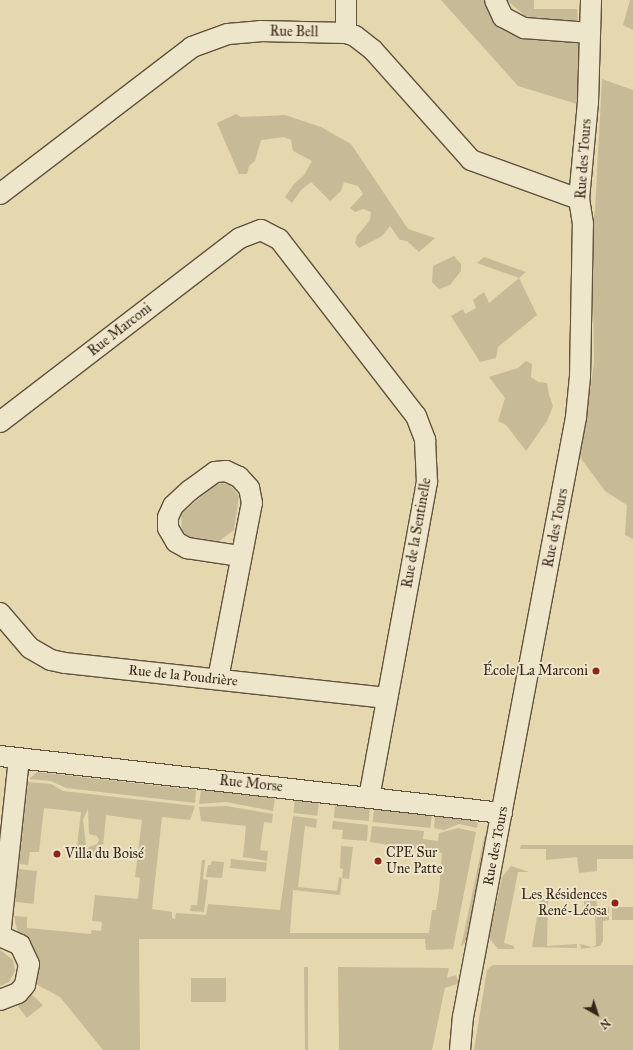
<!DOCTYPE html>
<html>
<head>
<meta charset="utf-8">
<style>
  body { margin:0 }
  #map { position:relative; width:633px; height:1050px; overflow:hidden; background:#e5d8af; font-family:"IM FELL Great Primer",serif }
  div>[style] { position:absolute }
  .green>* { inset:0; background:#c7ba96; transform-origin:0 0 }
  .roads { filter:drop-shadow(1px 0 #61523e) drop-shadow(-1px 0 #61523e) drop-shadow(0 1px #61523e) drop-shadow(0 -1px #61523e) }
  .minor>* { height:20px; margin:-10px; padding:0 10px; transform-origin:10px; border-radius:10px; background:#eee6cb }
  .dots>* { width:11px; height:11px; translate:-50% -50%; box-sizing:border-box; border:2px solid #eee6cb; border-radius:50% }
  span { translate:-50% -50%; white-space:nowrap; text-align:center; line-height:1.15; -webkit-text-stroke:4px #eee6cb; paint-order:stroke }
  .street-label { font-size:14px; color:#352619 }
  .poi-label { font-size:14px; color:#352619 }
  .right { translate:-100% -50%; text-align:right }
  .left { translate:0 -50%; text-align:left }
  .north { position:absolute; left:577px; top:994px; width:40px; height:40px; -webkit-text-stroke:3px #eee6cb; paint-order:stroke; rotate:141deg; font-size:11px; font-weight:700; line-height:16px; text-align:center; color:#352619 }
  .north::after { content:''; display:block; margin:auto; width:14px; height:18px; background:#352619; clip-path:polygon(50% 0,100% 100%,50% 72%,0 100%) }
</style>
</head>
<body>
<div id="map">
  <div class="green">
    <i style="clip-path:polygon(441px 0,489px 0,492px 9px,577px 41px,579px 45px,577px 104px,518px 86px)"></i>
    <i style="clip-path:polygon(507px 0,534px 0,534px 9px,577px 9px,578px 26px,536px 22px,526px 17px)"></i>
    <i style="clip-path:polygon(630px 0,633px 0,633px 30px,623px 25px)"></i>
    <i style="clip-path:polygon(602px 79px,633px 90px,633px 539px,625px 535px,627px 505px,605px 491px,580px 457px,594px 363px,592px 225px,595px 211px)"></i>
    <i style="clip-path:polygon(236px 114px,241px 117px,285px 115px,321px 127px,351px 144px,408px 229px,435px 238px,419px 252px,407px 241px,400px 240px,390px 226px,382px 236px,359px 248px,355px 243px,357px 236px,370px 220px,371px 212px,363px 209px,355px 212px,350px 208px,363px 194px,358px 186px,344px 182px,341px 191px,330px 201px,311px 182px,301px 190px,292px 203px,285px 197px,294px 184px,304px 175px,312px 161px,293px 151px,291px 140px,284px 137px,261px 140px,255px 161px,249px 166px,247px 174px,239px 174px,217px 123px)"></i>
    <i style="clip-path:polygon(454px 256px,461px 264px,461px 271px,450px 285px,439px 289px,432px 282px,433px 266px)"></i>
    <i style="clip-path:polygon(484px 257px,526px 272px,519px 278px,537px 315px,498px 347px,496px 358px,480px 362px,451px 316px,463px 309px,465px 314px,476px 308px,473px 300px,484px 292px,489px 303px,519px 278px,477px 263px)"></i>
    <i style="clip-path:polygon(526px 361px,532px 364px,531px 377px,538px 382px,547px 383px,549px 395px,553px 406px,547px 421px,526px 451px,506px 425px,498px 421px,505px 398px,489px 377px,518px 368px)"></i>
    <i style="clip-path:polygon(223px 483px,230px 485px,239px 496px,234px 530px,219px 541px,189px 537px,182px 531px,181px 514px,215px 485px)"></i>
    <i style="clip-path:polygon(37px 772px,196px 790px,195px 803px,66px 788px,51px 781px,29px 779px)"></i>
    <i style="clip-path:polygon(28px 782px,51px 784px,63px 791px,195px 806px,190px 820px,162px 817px,152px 909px,172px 912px,172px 918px,175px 919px,176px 913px,206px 915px,208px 904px,280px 910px,293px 816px,317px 819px,316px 828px,305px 826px,298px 887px,337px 891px,339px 877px,342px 878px,340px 895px,293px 890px,290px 933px,429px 933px,432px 910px,436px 910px,439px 890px,442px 853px,370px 842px,372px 826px,424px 831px,423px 839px,438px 841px,439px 833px,458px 828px,476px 832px,453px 949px,426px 950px,425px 939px,139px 939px,140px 1050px,103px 1050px,60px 997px,36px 984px,38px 959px,29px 942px,17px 930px,14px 916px,27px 917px,27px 928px,91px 934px,92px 930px,101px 931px,102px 922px,92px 921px,95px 895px,138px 899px,140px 878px,135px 877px,142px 820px,106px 815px,102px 858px,83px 855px,89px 847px,97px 844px,99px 840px,97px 836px,89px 834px,88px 809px,83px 820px,86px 845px,76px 855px,81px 812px,44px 808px,39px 852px,30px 852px,28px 865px,19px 864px)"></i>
    <i style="clip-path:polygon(201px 790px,275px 798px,273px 811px,226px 802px,199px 804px)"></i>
    <i style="left:295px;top:800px;width:24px;height:13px;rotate:7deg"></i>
    <i style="left:335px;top:805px;width:35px;height:13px;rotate:5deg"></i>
    <i style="clip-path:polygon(226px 806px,273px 814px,272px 823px,264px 822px,260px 850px,268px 851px,267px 861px,243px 857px,246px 826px,201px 821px,199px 807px)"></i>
    <i style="left:374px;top:809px;width:58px;height:13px;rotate:6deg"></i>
    <i style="clip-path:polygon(435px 816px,472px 820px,478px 823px,477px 828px,459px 824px,444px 830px,434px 828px)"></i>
    <i style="clip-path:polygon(333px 821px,368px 825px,367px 841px,342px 839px,343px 830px,332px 829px)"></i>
    <i style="clip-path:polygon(485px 833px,486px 845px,467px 939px,461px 947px)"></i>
    <i style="clip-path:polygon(521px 845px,633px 845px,633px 859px,597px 859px,597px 871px,579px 873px,577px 857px,546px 860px,546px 849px,520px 849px)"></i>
    <i style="clip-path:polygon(341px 846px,353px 847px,349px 879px,342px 878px,343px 869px,340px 868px)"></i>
    <i style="left:231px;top:859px;width:36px;height:9px;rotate:6deg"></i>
    <i style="clip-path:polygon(202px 860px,205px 860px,203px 879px,208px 880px,204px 912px,190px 911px,191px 905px,197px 905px)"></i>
    <i style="clip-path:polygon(212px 861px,224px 862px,222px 878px,206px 877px,208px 865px,211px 865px)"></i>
    <i style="clip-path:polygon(511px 866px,529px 872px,518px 872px,504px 943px,514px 946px,514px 949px,498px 949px,489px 938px,502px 877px)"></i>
    <i style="left:18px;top:869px;width:19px;height:33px;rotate:6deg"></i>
    <i style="clip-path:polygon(596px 895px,597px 907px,609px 907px,609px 920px,603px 921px,603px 941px,600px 946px,581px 949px,580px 944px,592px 947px,596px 945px,595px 908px,584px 908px,584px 896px)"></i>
    <i style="clip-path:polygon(540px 899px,548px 899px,547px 946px,577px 944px,577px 948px,532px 947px)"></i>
    <i style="left:612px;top:907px;width:21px;height:13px"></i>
    <i style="clip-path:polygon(0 950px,13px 960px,15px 971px,9px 982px,0 986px)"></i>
    <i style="clip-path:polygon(493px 965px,633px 965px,633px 1050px,474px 1050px,487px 970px)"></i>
    <i style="clip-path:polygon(304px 967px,308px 967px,308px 1050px,305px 1050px)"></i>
    <i style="clip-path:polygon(338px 967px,449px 968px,432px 1050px,339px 1050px)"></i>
    <i style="left:456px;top:975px;width:9px;height:77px;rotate:72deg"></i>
    <i style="left:191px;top:978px;width:35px;height:24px"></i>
    <i style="clip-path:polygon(30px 993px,43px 1005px,27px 1018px,17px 1005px)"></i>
  </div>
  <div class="roads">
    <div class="minor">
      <i style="left:346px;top:0;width:33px;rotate:90deg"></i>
      <i style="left:495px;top:0;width:19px;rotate:65deg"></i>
      <i style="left:503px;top:17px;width:24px;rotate:28deg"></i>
      <i style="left:524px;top:28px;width:66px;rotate:4.3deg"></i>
      <i style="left:0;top:194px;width:242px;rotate:-37.4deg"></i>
      <i style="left:192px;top:47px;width:38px;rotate:-20deg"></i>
      <i style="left:228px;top:34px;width:32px;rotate:-5deg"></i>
      <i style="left:260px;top:31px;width:86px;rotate:1.3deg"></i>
      <i style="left:346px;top:33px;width:9px;rotate:18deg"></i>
      <i style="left:355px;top:36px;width:23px;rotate:38deg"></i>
      <i style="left:373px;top:50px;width:147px;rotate:48.3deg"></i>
      <i style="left:471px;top:160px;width:115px;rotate:19.9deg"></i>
      <i style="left:0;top:422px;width:302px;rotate:-37.5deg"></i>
      <i style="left:240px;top:238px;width:22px;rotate:-21deg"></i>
      <i style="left:261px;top:230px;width:20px;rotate:27deg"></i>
      <i style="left:279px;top:239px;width:224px;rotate:52.3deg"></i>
      <i style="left:416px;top:416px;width:26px;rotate:69deg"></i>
      <i style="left:425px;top:440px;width:42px;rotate:87.3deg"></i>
      <i style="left:427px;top:482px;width:320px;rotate:100.4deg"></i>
      <i style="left:0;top:613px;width:46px;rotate:49.4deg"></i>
      <i style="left:30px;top:648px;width:24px;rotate:30deg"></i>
      <i style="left:51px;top:660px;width:14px;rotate:12deg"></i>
      <i style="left:65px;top:663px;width:323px;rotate:6.2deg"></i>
      <i style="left:218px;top:679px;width:179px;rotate:-79.1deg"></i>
      <i style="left:252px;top:503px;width:15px;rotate:-101deg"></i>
      <i style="left:249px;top:488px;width:15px;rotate:-132deg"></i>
      <i style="left:239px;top:477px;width:14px;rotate:-155deg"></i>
      <i style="left:226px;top:471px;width:11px;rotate:175deg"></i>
      <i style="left:215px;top:472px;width:31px;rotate:144deg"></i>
      <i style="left:190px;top:490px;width:23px;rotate:137deg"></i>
      <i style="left:173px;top:506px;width:12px;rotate:114deg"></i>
      <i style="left:168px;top:517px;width:11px;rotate:90deg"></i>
      <i style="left:168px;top:528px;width:16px;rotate:60deg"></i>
      <i style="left:176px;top:542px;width:13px;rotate:29deg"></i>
      <i style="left:187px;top:548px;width:54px;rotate:8.6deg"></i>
      <i style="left:0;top:756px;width:505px;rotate:6.48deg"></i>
      <i style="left:0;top:936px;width:178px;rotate:-83.9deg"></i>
      <i style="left:0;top:936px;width:22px;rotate:24deg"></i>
      <i style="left:20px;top:945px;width:21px;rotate:65deg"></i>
      <i style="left:29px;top:964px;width:21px;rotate:101deg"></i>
      <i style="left:25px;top:985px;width:11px;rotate:131deg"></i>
      <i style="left:18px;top:993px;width:19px;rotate:159deg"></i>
      <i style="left:460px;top:1050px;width:33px;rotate:-85deg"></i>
      <i style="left:463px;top:1017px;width:611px;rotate:-79.33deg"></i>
      <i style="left:576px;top:417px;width:41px;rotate:-84.4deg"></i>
      <i style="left:580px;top:376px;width:152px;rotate:-88.9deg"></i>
      <i style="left:583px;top:224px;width:25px;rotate:-99deg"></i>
      <i style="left:579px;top:199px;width:97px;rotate:-84.7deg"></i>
      <i style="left:588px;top:102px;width:102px;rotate:-88.3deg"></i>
    </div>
  </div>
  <div class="dots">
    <i style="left:596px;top:671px;background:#8f2418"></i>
    <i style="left:57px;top:854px;background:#8f2418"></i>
    <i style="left:378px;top:861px;background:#8f2418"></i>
    <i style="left:615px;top:903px;background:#8f2418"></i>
  </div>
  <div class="street-label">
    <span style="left:294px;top:32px;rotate:1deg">Rue Bell</span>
    <span style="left:584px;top:159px;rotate:-86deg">Rue des Tours</span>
    <span style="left:120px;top:330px;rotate:-38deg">Rue Marconi</span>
    <span style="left:556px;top:528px;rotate:-79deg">Rue des Tours</span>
    <span style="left:417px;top:533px;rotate:-80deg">Rue de la Sentinelle</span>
    <span style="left:183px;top:676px;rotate:6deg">Rue de la Poudrière</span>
    <span style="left:251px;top:784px;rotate:6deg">Rue Morse</span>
    <span style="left:496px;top:846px;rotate:-79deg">Rue des Tours</span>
  </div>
  <div class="poi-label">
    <span class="right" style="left:588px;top:671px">École La Marconi</span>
    <span class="left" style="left:386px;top:861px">CPE Sur<br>Une Patte</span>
    <span class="left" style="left:65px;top:854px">Villa du Boisé</span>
    <span class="right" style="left:607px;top:903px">Les Résidences<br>René-Léosa</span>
  </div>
  <div class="north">N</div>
</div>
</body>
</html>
